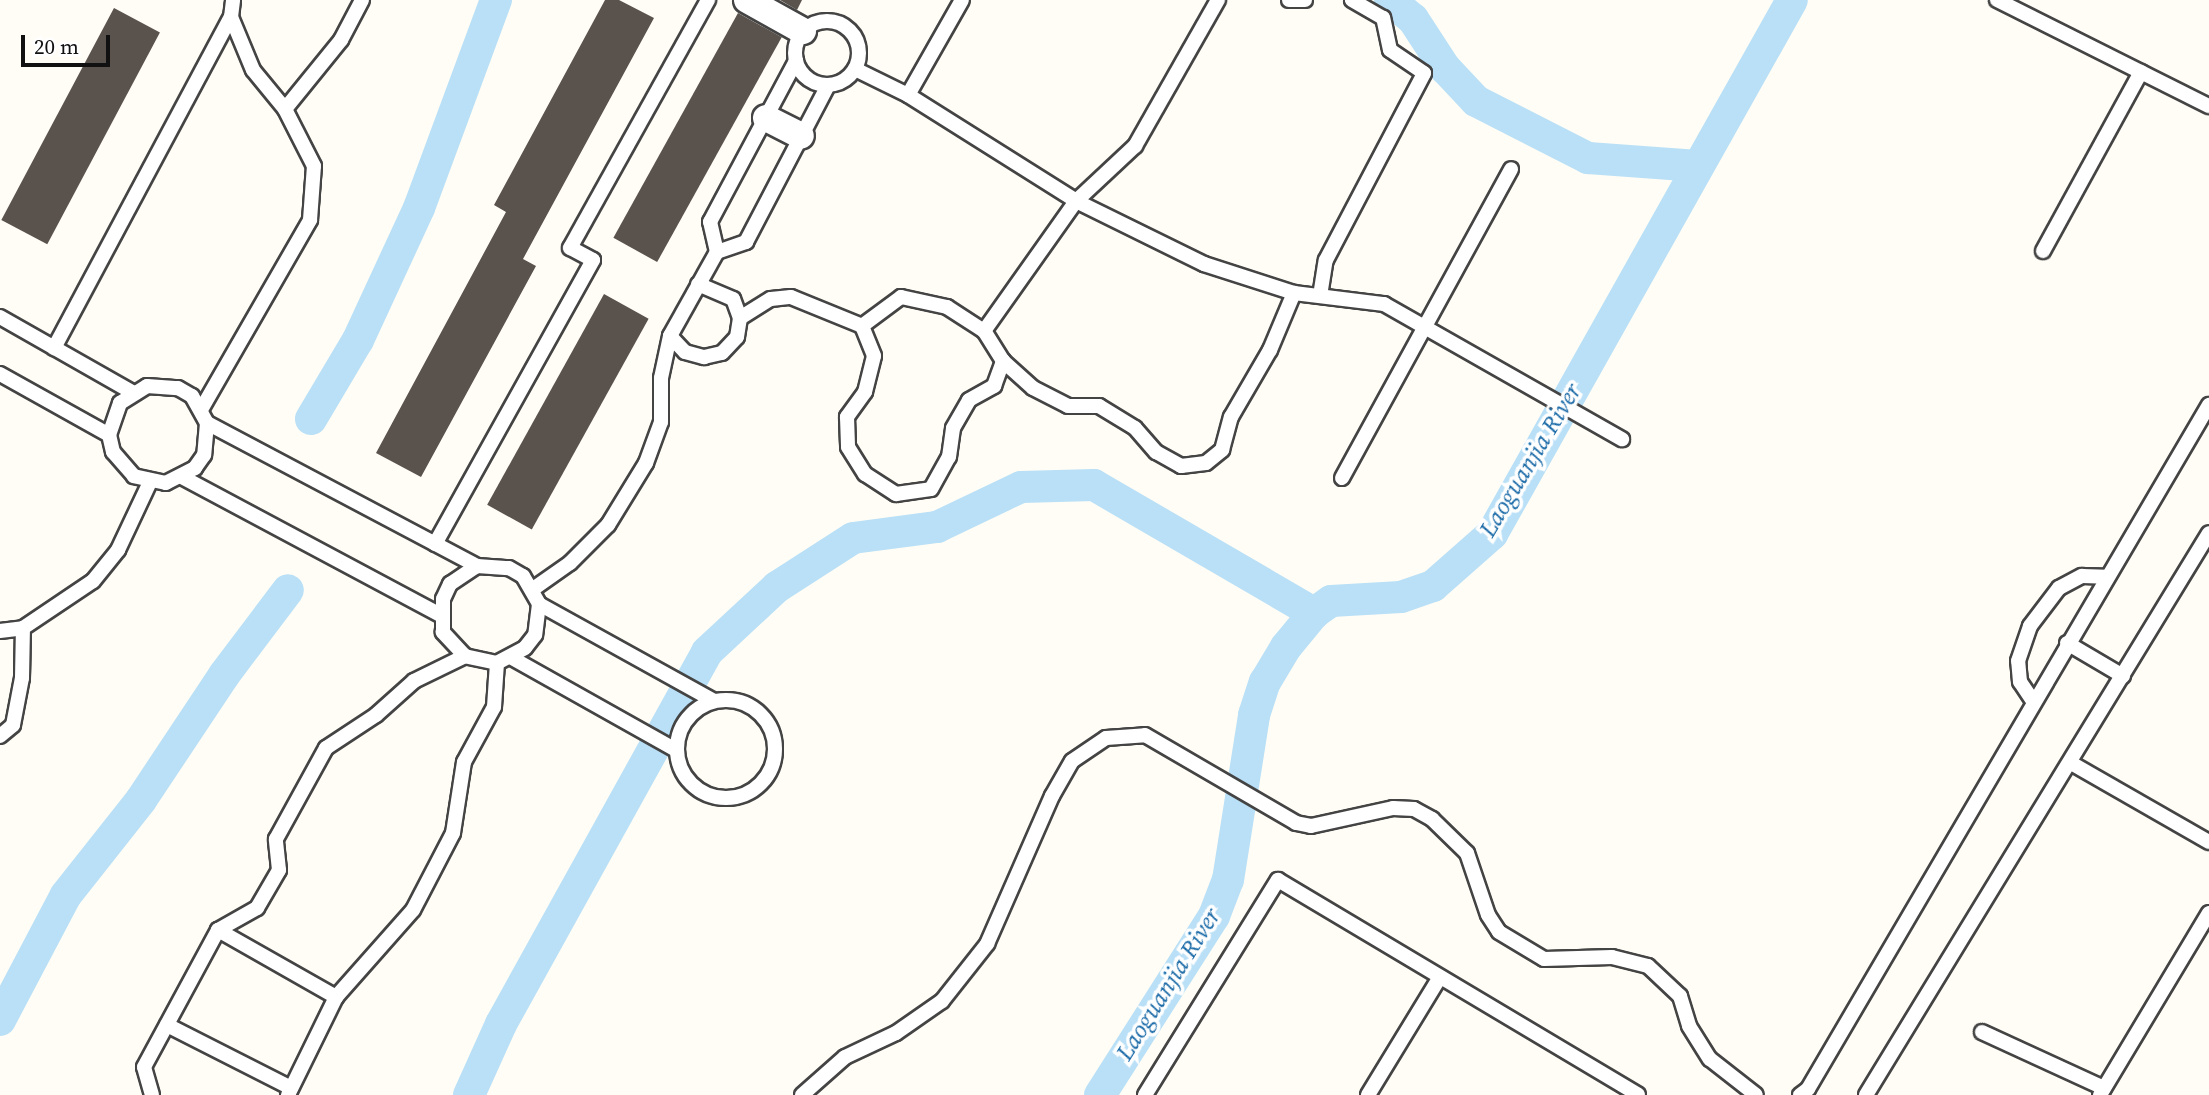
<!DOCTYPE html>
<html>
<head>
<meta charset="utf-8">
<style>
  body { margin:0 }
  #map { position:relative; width:2209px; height:1095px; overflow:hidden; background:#fffdf5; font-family:"Source Serif 4",serif }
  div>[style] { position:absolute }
  .canal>* { height:32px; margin:-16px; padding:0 16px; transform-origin:16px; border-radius:16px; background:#b9e0f7 }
  .building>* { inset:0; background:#5a524d; transform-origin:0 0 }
  .roads { filter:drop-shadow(2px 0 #444) drop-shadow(-2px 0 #444) drop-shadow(0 2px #444) drop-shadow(0 -2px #444) }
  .lane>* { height:14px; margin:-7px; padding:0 7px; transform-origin:7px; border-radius:7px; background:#fff }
  .lane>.ring { margin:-7px; padding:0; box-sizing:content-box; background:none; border:14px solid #fff; border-radius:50% }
  .street>* { height:26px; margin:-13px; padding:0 13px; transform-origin:13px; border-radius:13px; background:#fff }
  span { translate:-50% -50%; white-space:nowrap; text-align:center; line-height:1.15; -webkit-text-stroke:7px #fff; paint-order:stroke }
  .water-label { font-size:24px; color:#1768a6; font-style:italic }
  .scale { position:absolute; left:21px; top:35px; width:89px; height:32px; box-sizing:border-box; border:4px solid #111; border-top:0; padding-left:9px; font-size:21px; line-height:24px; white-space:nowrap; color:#111; -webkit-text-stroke:5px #fff; paint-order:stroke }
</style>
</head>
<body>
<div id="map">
  <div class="canal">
    <i style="left:1390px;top:0;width:30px;rotate:40deg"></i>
    <i style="left:1413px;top:19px;width:59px;rotate:56.9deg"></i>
    <i style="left:1445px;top:68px;width:45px;rotate:46.8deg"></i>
    <i style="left:1476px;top:101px;width:126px;rotate:27deg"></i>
    <i style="left:1588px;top:158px;width:110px;rotate:4.2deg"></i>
    <i style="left:311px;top:419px;width:92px;rotate:-59.3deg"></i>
    <i style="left:358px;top:340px;width:145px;rotate:-65.2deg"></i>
    <i style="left:419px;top:208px;width:222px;rotate:-69.7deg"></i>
    <i style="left:0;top:1020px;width:141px;rotate:-62.2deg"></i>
    <i style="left:66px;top:895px;width:121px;rotate:-51.7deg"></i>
    <i style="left:141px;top:800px;width:150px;rotate:-56.4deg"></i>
    <i style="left:224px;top:675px;width:106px;rotate:-53deg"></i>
    <i style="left:469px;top:1095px;width:78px;rotate:-65.7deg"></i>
    <i style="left:501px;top:1024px;width:425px;rotate:-61deg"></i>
    <i style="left:707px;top:652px;width:96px;rotate:-42.9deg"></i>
    <i style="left:777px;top:587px;width:90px;rotate:-32.8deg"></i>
    <i style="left:853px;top:538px;width:85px;rotate:-7.5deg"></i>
    <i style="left:937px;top:527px;width:93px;rotate:-25.5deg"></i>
    <i style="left:1021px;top:487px;width:73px;rotate:-1.6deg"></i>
    <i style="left:1094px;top:485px;width:255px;rotate:30.2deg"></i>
    <i style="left:1100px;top:1095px;width:212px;rotate:-57.5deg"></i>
    <i style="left:1214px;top:916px;width:39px;rotate:-69deg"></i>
    <i style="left:1228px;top:880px;width:167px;rotate:-81deg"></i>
    <i style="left:1254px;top:715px;width:35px;rotate:-72deg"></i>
    <i style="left:1265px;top:682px;width:41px;rotate:-59deg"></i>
    <i style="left:1286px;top:647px;width:44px;rotate:-50.5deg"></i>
    <i style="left:1314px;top:613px;width:21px;rotate:-35deg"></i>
    <i style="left:1331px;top:601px;width:70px;rotate:-3.3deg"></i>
    <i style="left:1401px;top:597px;width:34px;rotate:-19deg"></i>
    <i style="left:1433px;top:586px;width:79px;rotate:-41.4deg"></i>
    <i style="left:1492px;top:534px;width:612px;rotate:-60.67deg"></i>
  </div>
  <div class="building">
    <i style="clip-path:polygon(605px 0,619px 0,654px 18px,523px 259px,536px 266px,421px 477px,376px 453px,506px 212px,494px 205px)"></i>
    <i style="clip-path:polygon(780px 0,802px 0,797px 10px)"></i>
    <i style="left:114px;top:8px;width:52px;height:240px;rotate:28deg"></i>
    <i style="left:738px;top:13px;width:50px;height:257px;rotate:29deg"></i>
    <i style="left:604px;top:294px;width:51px;height:241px;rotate:29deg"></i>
  </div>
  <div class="roads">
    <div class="lane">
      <i style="left:1289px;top:0;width:16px"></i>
      <i style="left:1997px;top:0;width:237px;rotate:26.6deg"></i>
      <i class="ring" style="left:795px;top:21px;width:50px;height:50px"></i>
      <i style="left:855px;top:69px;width:59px;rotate:26.1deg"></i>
      <i style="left:908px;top:95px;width:199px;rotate:32.2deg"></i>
      <i style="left:1076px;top:201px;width:143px;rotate:26.2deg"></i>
      <i style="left:1204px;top:264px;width:95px;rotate:17.9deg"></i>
      <i style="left:1294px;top:293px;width:91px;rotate:7deg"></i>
      <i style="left:1384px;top:304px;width:274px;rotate:29.6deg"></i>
      <i style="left:908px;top:95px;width:109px;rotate:-60.4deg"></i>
      <i style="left:285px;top:109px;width:89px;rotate:-50.9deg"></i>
      <i style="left:341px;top:40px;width:45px;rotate:-62.3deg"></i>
      <i style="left:2043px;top:251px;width:204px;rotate:-61.3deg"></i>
      <i style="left:717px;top:252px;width:31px;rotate:-103deg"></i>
      <i style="left:710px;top:222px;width:183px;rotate:-61.9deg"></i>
      <i style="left:1320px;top:296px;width:36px;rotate:-81deg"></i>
      <i style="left:1326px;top:260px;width:211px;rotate:-62.3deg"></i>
      <i style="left:1424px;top:73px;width:41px;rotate:-145.9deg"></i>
      <i style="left:1390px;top:50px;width:33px;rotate:-102deg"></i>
      <i style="left:1383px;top:18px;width:36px;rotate:-150deg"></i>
      <i style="left:0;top:317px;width:152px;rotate:29.6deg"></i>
      <i style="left:740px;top:318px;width:36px;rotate:-32deg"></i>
      <i style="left:771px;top:299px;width:20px;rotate:-6deg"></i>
      <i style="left:791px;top:297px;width:77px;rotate:22.2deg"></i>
      <i style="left:862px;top:326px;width:32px;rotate:68deg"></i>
      <i style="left:874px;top:356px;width:37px;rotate:104deg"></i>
      <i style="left:865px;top:392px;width:31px;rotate:126deg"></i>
      <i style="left:847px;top:417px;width:30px;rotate:88deg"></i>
      <i style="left:848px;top:447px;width:32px;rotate:58deg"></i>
      <i style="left:865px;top:474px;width:37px;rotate:33deg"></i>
      <i style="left:896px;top:494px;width:35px;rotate:-8deg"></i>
      <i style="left:931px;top:489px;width:37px;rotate:-61deg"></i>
      <i style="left:949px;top:457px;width:29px;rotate:-82deg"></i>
      <i style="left:953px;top:428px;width:32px;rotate:-60deg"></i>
      <i style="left:969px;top:400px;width:29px;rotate:-29deg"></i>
      <i style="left:994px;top:386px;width:27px;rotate:-70deg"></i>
      <i style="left:1003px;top:361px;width:36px;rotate:-122deg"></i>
      <i style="left:984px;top:331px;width:44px;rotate:-147deg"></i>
      <i style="left:947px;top:307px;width:47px;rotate:-167.7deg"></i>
      <i style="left:901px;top:297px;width:49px;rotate:143.4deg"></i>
      <i style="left:984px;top:331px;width:159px;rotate:-54.7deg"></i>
      <i style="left:1076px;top:201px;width:81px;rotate:-43deg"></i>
      <i style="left:1135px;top:146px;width:168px;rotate:-60.4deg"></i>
      <i style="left:670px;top:336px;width:22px;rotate:47deg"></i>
      <i style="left:685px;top:352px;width:20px;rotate:15deg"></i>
      <i style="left:704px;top:357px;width:18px;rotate:-13deg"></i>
      <i style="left:722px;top:353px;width:22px;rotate:-47deg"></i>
      <i style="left:737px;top:337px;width:19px;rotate:-81deg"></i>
      <i style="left:740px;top:318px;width:20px;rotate:-110deg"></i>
      <i style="left:733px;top:299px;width:38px;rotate:-157deg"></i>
      <i style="left:54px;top:348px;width:375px;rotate:-61.9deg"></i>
      <i style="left:1003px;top:361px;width:40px;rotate:42deg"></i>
      <i style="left:1033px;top:388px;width:39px;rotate:27deg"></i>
      <i style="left:1068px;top:406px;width:31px"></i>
      <i style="left:1099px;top:406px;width:42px;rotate:31.4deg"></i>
      <i style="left:1135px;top:428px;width:32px;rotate:49deg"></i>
      <i style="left:1156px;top:452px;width:29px;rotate:29deg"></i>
      <i style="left:1181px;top:466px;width:25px;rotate:-7deg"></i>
      <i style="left:1206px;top:463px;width:21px;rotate:-39deg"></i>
      <i style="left:1222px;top:450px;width:34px;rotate:-75deg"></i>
      <i style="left:1231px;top:417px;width:78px;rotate:-59.8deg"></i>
      <i style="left:1270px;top:350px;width:62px;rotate:-67.2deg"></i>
      <i style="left:0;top:374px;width:125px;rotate:29.2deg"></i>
      <i style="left:202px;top:408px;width:217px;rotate:-60.1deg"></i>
      <i style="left:310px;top:220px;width:54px;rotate:-85.8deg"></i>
      <i style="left:314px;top:166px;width:64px;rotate:-117deg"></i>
      <i style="left:285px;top:109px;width:50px;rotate:-129.4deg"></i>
      <i style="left:253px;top:70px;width:57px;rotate:-112.5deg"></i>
      <i style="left:231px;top:17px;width:17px;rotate:-83deg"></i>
      <i style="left:207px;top:423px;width:32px;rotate:95deg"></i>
      <i style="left:204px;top:455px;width:16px;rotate:125deg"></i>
      <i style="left:195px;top:468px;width:33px;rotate:153deg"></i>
      <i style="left:166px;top:483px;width:33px;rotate:-168deg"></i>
      <i style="left:134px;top:476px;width:32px;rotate:-131deg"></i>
      <i style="left:113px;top:452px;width:17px;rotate:-103deg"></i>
      <i style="left:109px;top:435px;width:34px;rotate:-71deg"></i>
      <i style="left:120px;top:403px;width:32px;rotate:-32deg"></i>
      <i style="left:147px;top:386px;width:31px;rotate:4deg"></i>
      <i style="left:178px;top:388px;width:16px;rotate:30deg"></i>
      <i style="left:192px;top:396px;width:31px;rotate:61deg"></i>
      <i style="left:207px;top:423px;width:306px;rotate:27.9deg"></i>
      <i style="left:182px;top:477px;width:293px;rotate:28.1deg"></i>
      <i style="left:1342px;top:478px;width:352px;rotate:-61.3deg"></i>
      <i style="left:435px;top:544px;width:325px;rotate:-60.9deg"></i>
      <i style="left:593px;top:260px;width:26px;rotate:-152deg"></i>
      <i style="left:570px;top:248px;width:284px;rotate:-60.9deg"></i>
      <i style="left:533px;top:589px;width:45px;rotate:-35.1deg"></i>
      <i style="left:570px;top:563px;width:54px;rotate:-45deg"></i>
      <i style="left:608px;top:525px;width:73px;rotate:-58.5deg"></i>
      <i style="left:646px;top:463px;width:44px;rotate:-69.9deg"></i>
      <i style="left:661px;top:422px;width:44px;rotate:-90deg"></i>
      <i style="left:661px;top:378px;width:43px;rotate:-77.9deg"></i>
      <i style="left:670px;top:336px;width:96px;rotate:-60.8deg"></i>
      <i style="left:717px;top:252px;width:31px;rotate:-19deg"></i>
      <i style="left:746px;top:242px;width:177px;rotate:-62.4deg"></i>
      <i style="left:539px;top:604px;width:31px;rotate:97deg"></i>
      <i style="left:535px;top:635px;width:16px;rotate:128deg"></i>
      <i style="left:525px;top:648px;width:32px;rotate:152deg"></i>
      <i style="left:497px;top:663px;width:33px;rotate:-168deg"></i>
      <i style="left:465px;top:656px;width:33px;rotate:-133deg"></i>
      <i style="left:443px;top:632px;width:33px;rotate:-90deg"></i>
      <i style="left:443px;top:599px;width:17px;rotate:-65deg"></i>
      <i style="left:450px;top:584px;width:32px;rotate:-34deg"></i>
      <i style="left:477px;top:566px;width:32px;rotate:4deg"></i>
      <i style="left:509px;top:568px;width:16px;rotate:30deg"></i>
      <i style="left:523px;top:576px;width:32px;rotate:60deg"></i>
      <i style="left:539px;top:604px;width:200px;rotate:29deg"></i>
      <i style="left:0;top:631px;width:23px;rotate:-7deg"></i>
      <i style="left:23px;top:628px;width:84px;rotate:-33.9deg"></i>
      <i style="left:93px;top:581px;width:40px;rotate:-51deg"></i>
      <i style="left:118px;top:550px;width:75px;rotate:-64.8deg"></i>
      <i style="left:2067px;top:643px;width:65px;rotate:30.5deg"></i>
      <i style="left:512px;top:658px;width:188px;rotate:29.3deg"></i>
      <i class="ring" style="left:677px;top:700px;width:84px;height:84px"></i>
      <i style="left:2033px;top:701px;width:23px;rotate:-124deg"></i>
      <i style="left:2020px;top:682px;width:21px;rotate:-95deg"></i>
      <i style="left:2018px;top:661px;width:37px;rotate:-71deg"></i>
      <i style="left:2030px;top:626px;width:48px;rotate:-52.7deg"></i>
      <i style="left:2059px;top:588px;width:26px;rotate:-28deg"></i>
      <i style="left:2082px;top:576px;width:24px;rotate:2deg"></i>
      <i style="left:0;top:736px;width:17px;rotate:-40deg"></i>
      <i style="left:13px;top:725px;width:48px;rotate:-79.2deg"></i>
      <i style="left:22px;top:678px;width:50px;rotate:-88.9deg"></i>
      <i style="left:2071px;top:763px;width:159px;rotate:29.8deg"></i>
      <i style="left:218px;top:930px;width:136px;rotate:29.6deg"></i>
      <i style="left:167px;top:1025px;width:137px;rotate:26.9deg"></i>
      <i style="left:1982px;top:1032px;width:134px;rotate:24.7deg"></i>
      <i style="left:152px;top:1095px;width:29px;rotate:-106deg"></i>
      <i style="left:144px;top:1067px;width:156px;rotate:-61.6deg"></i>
      <i style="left:218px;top:930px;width:45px;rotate:-29.4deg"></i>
      <i style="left:257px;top:908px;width:44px;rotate:-59.9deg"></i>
      <i style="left:279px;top:870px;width:31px;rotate:-96deg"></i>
      <i style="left:276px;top:839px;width:104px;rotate:-61.2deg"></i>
      <i style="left:326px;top:748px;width:60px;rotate:-33.4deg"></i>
      <i style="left:376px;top:715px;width:51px;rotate:-41.8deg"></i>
      <i style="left:414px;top:681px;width:57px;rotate:-26.1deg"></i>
      <i style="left:288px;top:1095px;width:109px;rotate:-63.9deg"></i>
      <i style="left:336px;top:997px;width:116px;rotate:-48.5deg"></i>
      <i style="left:413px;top:910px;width:87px;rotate:-62.5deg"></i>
      <i style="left:453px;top:833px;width:72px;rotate:-81.2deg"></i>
      <i style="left:464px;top:762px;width:63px;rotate:-61.4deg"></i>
      <i style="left:494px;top:707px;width:44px;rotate:-86.1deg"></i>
      <i style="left:802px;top:1095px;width:57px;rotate:-41.5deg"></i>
      <i style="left:845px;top:1057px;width:56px;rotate:-25.2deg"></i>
      <i style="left:896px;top:1033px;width:56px;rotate:-34.8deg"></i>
      <i style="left:942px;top:1001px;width:73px;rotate:-51.7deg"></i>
      <i style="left:987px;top:944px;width:162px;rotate:-66.3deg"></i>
      <i style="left:1052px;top:796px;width:40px;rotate:-60.3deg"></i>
      <i style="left:1072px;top:761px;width:41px;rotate:-34.1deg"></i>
      <i style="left:1106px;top:738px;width:39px;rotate:-4deg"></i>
      <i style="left:1145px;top:735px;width:175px;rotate:30.2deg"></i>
      <i style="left:1296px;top:823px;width:15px;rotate:11deg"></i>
      <i style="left:1311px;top:826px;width:84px;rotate:-12.4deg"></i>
      <i style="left:1393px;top:808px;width:21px;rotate:3deg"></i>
      <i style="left:1414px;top:809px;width:21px;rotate:29deg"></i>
      <i style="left:1432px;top:819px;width:49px;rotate:44.2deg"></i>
      <i style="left:1467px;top:853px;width:65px;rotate:71.3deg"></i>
      <i style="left:1488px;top:915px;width:20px;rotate:57deg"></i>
      <i style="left:1499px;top:932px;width:52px;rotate:31deg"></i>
      <i style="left:1544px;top:959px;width:68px;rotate:-1.7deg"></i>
      <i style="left:1612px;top:957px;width:37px;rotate:14deg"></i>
      <i style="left:1648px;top:966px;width:44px;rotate:43.2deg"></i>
      <i style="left:1680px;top:996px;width:31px;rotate:73deg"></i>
      <i style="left:1689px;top:1026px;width:39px;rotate:58deg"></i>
      <i style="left:1710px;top:1059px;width:58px;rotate:38deg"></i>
      <i style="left:1145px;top:1095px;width:253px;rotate:-58.3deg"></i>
      <i style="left:1278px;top:880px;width:419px;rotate:30.8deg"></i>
      <i style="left:1368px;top:1095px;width:138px;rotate:-58.6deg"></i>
      <i style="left:1800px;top:1095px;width:10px;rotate:-37deg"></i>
      <i style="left:1808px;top:1089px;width:793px;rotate:-59.62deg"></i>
      <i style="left:1866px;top:1095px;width:658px;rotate:-58.6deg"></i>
      <i style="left:2100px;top:1095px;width:212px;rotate:-59.1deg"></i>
    </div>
    <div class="street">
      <i style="left:747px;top:0;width:64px;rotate:29deg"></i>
      <i style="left:766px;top:118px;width:39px;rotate:27deg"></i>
    </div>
  </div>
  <div class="water-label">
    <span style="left:1530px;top:460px;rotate:-59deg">Laoguanjia River</span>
    <span style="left:1168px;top:984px;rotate:-58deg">Laoguanjia River</span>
  </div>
  <div class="scale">20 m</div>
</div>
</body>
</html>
